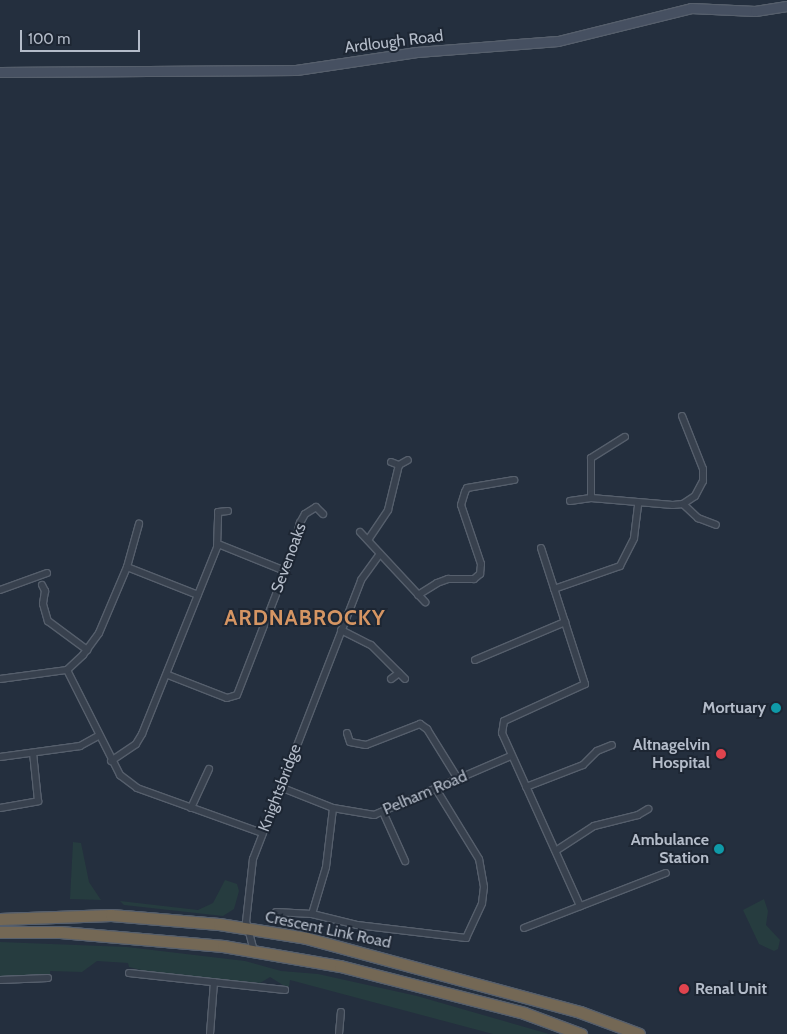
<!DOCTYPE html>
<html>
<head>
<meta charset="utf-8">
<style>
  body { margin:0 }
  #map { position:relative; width:787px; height:1034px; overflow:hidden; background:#242f3e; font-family:Cabin,sans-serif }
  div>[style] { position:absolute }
  .green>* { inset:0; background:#263c3f }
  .roads { filter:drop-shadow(1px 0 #565f6c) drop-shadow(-1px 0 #565f6c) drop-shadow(0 1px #565f6c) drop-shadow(0 -1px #565f6c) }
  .street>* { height:6px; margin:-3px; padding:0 3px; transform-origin:3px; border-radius:3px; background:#38414e }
  .secondary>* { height:9px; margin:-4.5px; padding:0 4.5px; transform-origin:4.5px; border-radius:4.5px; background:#465061 }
  .highway>* { height:11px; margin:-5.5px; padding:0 5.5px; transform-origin:5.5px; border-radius:5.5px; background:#746855 }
  .dots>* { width:14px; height:14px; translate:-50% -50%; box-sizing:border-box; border:2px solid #1d2633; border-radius:50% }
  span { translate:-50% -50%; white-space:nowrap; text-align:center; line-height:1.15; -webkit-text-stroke:4px #1d2633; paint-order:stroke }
  .street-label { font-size:16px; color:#b4bcc9 }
  .poi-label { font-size:16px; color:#b4bcc9; font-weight:700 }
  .right { translate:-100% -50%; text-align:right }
  .left { translate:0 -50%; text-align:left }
  .district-label { font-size:21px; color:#d59563; font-weight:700; letter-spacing:1px }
  .scale { position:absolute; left:20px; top:30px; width:120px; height:22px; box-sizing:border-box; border:2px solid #b4bcc9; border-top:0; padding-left:6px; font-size:15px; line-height:18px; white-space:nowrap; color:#b4bcc9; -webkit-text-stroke:4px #1d2633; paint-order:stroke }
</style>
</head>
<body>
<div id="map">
  <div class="green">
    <i style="clip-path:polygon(73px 842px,81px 843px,89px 882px,101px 900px,70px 899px)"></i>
    <i style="clip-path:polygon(225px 880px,237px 884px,239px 891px,234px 909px,223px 916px,124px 905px,120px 901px,198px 910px,213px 903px)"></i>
    <i style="clip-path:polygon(764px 899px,768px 911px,766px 925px,780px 940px,778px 949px,774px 951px,759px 944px,743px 910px)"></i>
    <i style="clip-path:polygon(0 942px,127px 947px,245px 961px,281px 971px,318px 974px,417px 996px,549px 1034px,493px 1034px,290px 980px,289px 987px,286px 987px,270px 977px,260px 983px,153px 973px,129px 967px,128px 963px,97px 961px,82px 972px,50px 971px,50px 974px,0 978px)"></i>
  </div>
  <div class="roads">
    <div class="street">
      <i style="left:391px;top:462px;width:9px;rotate:21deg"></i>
      <i style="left:399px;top:465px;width:10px;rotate:-29deg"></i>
      <i style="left:591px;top:498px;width:40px;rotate:-90deg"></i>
      <i style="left:591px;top:458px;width:40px;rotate:-32deg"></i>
      <i style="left:570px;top:501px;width:21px;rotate:-8deg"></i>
      <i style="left:591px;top:498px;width:82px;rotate:4.9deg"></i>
      <i style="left:673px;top:505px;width:10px;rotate:-6deg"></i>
      <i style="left:683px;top:504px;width:14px;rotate:-34deg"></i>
      <i style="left:695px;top:496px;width:17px;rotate:-62deg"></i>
      <i style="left:703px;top:481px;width:12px;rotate:-90deg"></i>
      <i style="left:703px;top:469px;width:57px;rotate:-111.6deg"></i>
      <i style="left:683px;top:504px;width:21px;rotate:43deg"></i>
      <i style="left:698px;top:518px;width:19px;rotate:21deg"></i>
      <i style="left:360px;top:532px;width:96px;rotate:47.1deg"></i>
      <i style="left:368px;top:540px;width:36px;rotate:-56deg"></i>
      <i style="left:388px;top:510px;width:46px;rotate:-76.3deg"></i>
      <i style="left:218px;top:544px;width:72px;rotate:21.9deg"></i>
      <i style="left:541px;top:548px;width:143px;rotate:72.1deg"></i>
      <i style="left:585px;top:684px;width:89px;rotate:155.4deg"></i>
      <i style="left:504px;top:721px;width:12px;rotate:99deg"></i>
      <i style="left:502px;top:733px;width:190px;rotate:65.7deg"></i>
      <i style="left:127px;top:567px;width:76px;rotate:21.5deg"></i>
      <i style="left:42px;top:585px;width:7px;rotate:63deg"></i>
      <i style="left:45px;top:591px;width:13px;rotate:99deg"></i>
      <i style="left:43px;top:604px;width:18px;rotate:74deg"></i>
      <i style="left:48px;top:621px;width:49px;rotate:36.6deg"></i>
      <i style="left:554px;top:589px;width:70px;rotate:-19.2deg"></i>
      <i style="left:620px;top:566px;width:31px;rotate:-63deg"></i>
      <i style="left:634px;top:538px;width:34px;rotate:-83deg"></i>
      <i style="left:0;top:590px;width:50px;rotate:-19.9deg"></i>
      <i style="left:418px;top:595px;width:22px;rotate:-32deg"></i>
      <i style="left:437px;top:583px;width:12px;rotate:-20deg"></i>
      <i style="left:448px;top:579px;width:26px"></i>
      <i style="left:474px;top:579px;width:8px;rotate:-40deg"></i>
      <i style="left:480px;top:574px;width:10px;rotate:-84deg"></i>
      <i style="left:481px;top:564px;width:62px;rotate:-108.7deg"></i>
      <i style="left:461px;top:505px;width:14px;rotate:-73deg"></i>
      <i style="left:465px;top:492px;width:4px;rotate:-63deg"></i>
      <i style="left:467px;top:488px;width:48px;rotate:-9.7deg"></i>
      <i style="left:341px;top:630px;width:34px;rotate:27deg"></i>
      <i style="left:371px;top:645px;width:48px;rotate:45deg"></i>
      <i style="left:475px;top:660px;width:98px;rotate:-22.9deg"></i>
      <i style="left:67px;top:670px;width:118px;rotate:63.2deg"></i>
      <i style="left:120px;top:775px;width:21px;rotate:37deg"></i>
      <i style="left:137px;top:788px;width:133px;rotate:19.8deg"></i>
      <i style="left:168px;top:675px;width:63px;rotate:21.3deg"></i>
      <i style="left:227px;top:698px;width:10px;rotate:-17deg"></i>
      <i style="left:237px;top:695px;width:158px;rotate:-68.8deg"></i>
      <i style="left:294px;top:548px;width:26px;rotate:-77deg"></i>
      <i style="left:300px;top:523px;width:10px;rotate:-61deg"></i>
      <i style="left:305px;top:514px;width:13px;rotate:-32deg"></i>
      <i style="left:316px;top:507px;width:10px;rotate:45deg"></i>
      <i style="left:0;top:679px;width:68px;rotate:-7.7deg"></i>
      <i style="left:67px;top:670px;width:22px;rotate:-43deg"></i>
      <i style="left:83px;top:655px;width:27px;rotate:-54deg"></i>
      <i style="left:99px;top:633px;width:72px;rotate:-67deg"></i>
      <i style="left:127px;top:567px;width:45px;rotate:-74.4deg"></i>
      <i style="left:391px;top:679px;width:10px;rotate:-37deg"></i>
      <i style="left:347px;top:733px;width:9px;rotate:72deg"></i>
      <i style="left:350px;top:742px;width:16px;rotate:11deg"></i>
      <i style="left:366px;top:745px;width:58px;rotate:-21.3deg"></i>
      <i style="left:420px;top:724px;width:9px;rotate:36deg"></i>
      <i style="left:427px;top:729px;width:59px;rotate:58.2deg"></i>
      <i style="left:0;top:757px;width:81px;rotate:-7.8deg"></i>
      <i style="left:80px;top:746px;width:21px;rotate:-29deg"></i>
      <i style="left:111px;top:761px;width:30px;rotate:-34deg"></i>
      <i style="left:136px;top:744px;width:12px;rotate:-59deg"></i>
      <i style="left:142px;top:734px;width:201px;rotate:-68.1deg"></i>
      <i style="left:217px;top:547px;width:35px;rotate:-88deg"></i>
      <i style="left:218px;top:512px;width:10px;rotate:-6deg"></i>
      <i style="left:280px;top:787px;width:57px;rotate:21.6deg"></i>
      <i style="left:333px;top:808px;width:42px;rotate:9.7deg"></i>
      <i style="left:374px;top:815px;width:149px;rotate:-23.3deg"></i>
      <i style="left:526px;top:787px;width:61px;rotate:-21.1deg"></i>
      <i style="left:583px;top:765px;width:20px;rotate:-45deg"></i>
      <i style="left:597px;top:751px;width:16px;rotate:-22deg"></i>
      <i style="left:0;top:808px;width:39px;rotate:-10deg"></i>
      <i style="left:38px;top:801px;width:48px;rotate:-95.9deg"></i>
      <i style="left:191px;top:808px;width:43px;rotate:-65.2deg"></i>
      <i style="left:383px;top:812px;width:54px;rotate:65.8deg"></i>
      <i style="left:557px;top:850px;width:44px;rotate:-33deg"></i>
      <i style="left:594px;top:826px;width:45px;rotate:-14deg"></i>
      <i style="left:638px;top:815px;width:12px;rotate:-31deg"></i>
      <i style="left:276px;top:912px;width:36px;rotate:3deg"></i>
      <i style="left:312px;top:914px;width:46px;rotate:13.7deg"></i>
      <i style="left:357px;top:925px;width:110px;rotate:6.8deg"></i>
      <i style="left:466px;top:938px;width:38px;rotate:-65deg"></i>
      <i style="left:482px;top:903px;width:16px;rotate:-83deg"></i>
      <i style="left:484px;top:887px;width:28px;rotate:-100deg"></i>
      <i style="left:479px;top:859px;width:82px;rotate:-121.6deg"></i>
      <i style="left:312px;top:914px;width:49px;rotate:-73.4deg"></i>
      <i style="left:326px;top:867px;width:59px;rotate:-83.2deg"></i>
      <i style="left:524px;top:928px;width:152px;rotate:-21.2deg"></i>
      <i style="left:254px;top:951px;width:30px;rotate:-105deg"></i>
      <i style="left:246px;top:922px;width:63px;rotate:-83.7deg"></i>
      <i style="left:253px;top:859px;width:299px;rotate:-68.8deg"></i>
      <i style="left:361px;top:580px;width:32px;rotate:-54deg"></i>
      <i style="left:129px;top:973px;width:157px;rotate:6.2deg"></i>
      <i style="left:0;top:980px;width:48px;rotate:-2.4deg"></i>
      <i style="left:210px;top:1034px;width:52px;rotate:-85.6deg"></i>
      <i style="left:339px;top:1034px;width:22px;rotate:-85deg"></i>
    </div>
    <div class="secondary">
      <i style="left:0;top:72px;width:296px;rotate:-0.4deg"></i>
      <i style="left:296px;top:70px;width:122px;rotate:-8.5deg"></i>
      <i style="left:417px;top:52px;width:141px;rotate:-4.5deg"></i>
      <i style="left:558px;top:41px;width:137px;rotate:-13.9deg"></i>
      <i style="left:691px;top:8px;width:64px;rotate:2.7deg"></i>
      <i style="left:755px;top:11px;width:32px;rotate:-9deg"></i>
    </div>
    <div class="highway">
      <i style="left:0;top:919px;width:111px;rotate:-2.1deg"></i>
      <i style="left:111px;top:915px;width:108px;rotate:4.8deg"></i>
      <i style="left:219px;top:924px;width:88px;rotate:9.1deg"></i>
      <i style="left:306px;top:938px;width:284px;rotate:15.1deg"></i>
      <i style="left:580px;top:1012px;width:63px;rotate:20.4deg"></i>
      <i style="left:0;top:932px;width:60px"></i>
      <i style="left:60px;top:932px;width:164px;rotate:4.9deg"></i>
      <i style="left:223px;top:946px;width:119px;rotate:9.7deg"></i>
      <i style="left:340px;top:966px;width:190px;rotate:14.3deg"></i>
      <i style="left:524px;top:1013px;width:61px;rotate:20.2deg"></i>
    </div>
  </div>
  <div class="dots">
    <i style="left:776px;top:708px;background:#0f9aa8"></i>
    <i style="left:721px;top:754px;background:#e0444e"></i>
    <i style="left:719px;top:849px;background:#0f9aa8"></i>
    <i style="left:684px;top:989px;background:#e0444e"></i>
  </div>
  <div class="street-label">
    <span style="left:394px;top:42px;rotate:-7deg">Ardlough Road</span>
    <span style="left:289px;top:558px;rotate:-70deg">Sevenoaks</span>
    <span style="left:280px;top:788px;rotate:-69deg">Knightsbridge</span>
    <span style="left:425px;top:793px;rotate:-23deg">Pelham Road</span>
    <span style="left:328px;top:930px;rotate:12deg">Crescent Link Road</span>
  </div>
  <div class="poi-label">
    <span class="right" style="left:766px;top:708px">Mortuary</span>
    <span class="right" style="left:710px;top:754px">Altnagelvin<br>Hospital</span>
    <span class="right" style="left:709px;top:849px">Ambulance<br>Station</span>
    <span class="left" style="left:695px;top:989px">Renal Unit</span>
  </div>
  <div class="district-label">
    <span style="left:305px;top:618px">ARDNABROCKY</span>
  </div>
  <div class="scale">100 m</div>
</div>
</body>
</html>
